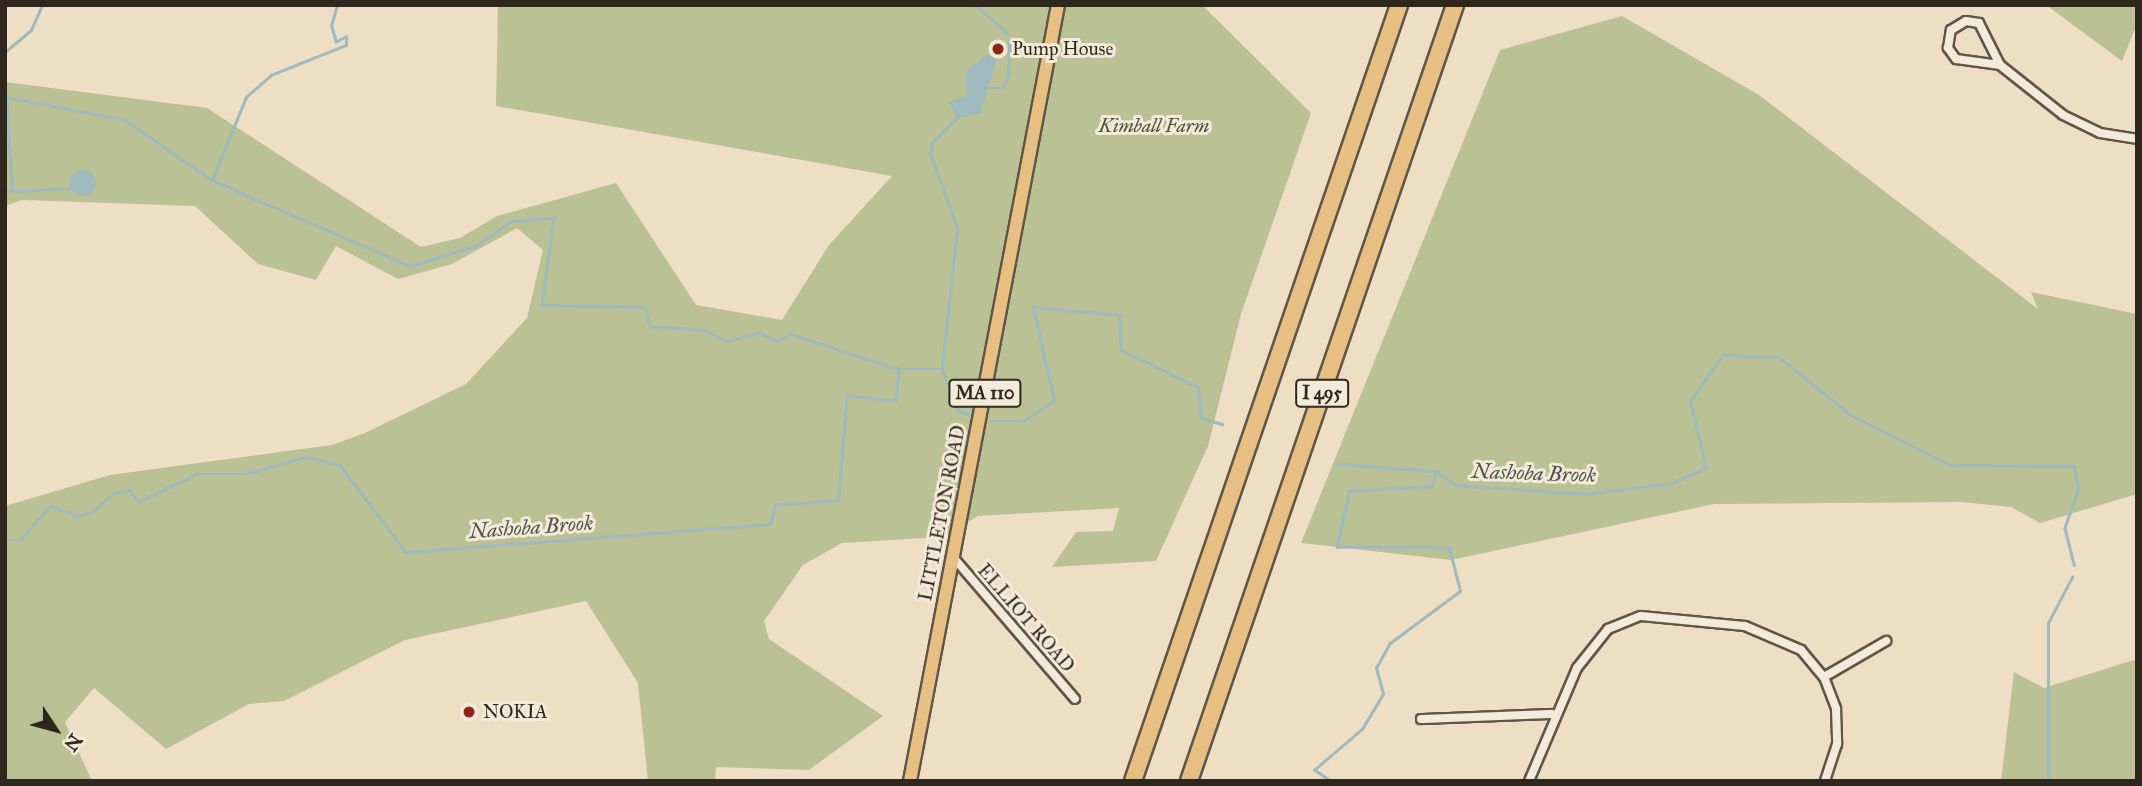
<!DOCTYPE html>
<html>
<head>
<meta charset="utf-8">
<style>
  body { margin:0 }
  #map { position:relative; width:2142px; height:786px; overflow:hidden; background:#eedec4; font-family:"IM FELL Great Primer",serif }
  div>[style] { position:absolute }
  .green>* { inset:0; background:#bac194 }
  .water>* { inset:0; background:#9ebabe }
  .round { border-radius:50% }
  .stream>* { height:2.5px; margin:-1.25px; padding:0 1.25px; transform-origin:1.25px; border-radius:1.25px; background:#9ebabe }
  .roads { filter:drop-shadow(2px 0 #5f5548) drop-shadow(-2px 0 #5f5548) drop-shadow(0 2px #5f5548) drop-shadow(0 -2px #5f5548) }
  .street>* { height:8px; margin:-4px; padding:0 4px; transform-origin:4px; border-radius:4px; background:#f4ead9 }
  .primary>* { height:12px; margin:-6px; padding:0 6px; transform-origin:6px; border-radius:6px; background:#e7bf82 }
  .highway>* { height:16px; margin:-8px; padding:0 8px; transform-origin:8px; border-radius:8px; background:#e7bf82 }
  .dots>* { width:19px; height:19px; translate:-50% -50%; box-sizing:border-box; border:4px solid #f4ead9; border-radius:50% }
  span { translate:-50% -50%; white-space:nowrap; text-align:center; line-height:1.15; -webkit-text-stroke:6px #f4ead9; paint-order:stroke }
  .shield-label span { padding:2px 5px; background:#f4ead9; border:2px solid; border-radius:5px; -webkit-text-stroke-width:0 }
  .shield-label { font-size:18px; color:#2f271e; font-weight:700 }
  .poi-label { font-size:19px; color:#2f271e }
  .left { translate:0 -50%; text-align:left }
  .park-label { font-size:19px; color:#524e3c; font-style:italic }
  .street-label { font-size:19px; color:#2f271e }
  .water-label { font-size:21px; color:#50534e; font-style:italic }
  .frame { position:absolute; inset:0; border:7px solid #2f271e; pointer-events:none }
  .north { position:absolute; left:21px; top:695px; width:70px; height:70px; -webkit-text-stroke:5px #f4ead9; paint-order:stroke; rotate:126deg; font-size:19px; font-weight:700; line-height:28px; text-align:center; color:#2f271e }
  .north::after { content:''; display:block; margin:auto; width:24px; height:32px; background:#2f271e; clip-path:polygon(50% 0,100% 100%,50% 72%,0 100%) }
</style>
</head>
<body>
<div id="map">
  <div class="green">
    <i style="clip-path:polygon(498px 5px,1202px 5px,1311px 113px,1241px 314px,1208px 446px,1156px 561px,1052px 567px,1076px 532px,1113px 531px,1119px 508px,978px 516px,942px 537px,842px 543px,803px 565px,764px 621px,769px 639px,883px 716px,809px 770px,716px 767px,715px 781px,648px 781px,638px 683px,586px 601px,405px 640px,284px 701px,249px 704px,166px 749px,94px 688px,65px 722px,92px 781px,5px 781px,5px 506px,110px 475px,332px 445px,365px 433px,466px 384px,527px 318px,543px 250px,517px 228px,452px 264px,398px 279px,336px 246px,316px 280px,258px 264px,195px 206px,22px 200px,5px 206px,5px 82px,207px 108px,421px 247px,460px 238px,497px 216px,616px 183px,696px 305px,782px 320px,829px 245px,892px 176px,496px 106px)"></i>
    <i style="clip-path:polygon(2046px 5px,2137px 5px,2137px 24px,2122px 61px)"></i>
    <i style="clip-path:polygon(1622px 16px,1759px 95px,2038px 309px,2031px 292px,2137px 314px,2137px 494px,2040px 523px,2011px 507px,1961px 502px,1714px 504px,1451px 560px,1301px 543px,1500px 50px)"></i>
    <i style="clip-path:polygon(2137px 659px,2137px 781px,2001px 781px,2014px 672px,2044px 688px)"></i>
  </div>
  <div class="water">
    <i style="clip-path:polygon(987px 55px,997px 58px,981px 113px,957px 118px,949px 102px,968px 95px,965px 72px)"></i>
    <i class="round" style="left:70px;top:170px;width:26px;height:26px"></i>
  </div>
  <div class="stream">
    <i style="left:976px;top:5px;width:42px;rotate:42.1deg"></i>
    <i style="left:5px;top:52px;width:34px;rotate:-40deg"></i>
    <i style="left:31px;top:30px;width:27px;rotate:-66deg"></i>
    <i style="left:988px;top:88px;width:14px"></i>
    <i style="left:1002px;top:88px;width:13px;rotate:-63deg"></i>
    <i style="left:1008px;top:76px;width:35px;rotate:-88deg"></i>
    <i style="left:212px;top:180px;width:90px;rotate:-67.7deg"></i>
    <i style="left:246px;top:97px;width:33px;rotate:-41deg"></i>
    <i style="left:271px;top:75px;width:81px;rotate:-21.8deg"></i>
    <i style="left:346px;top:45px;width:8px;rotate:-90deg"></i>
    <i style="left:346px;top:37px;width:11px;rotate:153deg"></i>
    <i style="left:336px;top:42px;width:17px;rotate:-107deg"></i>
    <i style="left:331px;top:26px;width:22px;rotate:-74deg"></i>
    <i style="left:5px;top:191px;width:7px"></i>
    <i style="left:12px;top:191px;width:94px;rotate:-93.7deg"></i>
    <i style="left:6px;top:97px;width:121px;rotate:10.9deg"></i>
    <i style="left:125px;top:120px;width:106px;rotate:34.6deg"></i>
    <i style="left:212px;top:180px;width:216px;rotate:23.5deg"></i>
    <i style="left:410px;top:266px;width:69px;rotate:-16.9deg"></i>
    <i style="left:476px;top:246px;width:43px;rotate:-35.5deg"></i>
    <i style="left:511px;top:221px;width:43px;rotate:-4deg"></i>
    <i style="left:554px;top:218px;width:88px;rotate:97.9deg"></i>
    <i style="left:542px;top:305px;width:103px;rotate:1.1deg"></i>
    <i style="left:645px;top:307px;width:20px;rotate:75deg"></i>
    <i style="left:650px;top:326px;width:54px;rotate:4.2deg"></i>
    <i style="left:704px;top:330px;width:25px;rotate:26deg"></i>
    <i style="left:727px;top:341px;width:34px;rotate:-14deg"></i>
    <i style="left:760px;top:333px;width:19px;rotate:25deg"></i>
    <i style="left:777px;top:341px;width:16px;rotate:-27deg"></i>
    <i style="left:791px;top:334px;width:114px;rotate:18deg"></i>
    <i style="left:12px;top:191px;width:60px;rotate:-2.9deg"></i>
    <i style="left:942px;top:367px;width:140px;rotate:-83.8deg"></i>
    <i style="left:957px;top:228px;width:79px;rotate:-110deg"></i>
    <i style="left:930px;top:154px;width:11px;rotate:-80deg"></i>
    <i style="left:932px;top:143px;width:38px;rotate:-45deg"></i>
    <i style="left:990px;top:421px;width:33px"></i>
    <i style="left:1023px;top:421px;width:37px;rotate:-33deg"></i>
    <i style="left:1054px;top:401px;width:96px;rotate:-102.6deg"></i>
    <i style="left:1033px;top:307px;width:87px;rotate:5.3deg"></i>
    <i style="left:1120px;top:315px;width:35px;rotate:88deg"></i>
    <i style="left:1121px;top:350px;width:85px;rotate:25.7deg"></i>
    <i style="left:1198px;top:387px;width:31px;rotate:83deg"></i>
    <i style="left:1202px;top:418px;width:21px;rotate:17deg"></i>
    <i style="left:1337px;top:464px;width:99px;rotate:4deg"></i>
    <i style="left:1436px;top:471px;width:24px;rotate:36deg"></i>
    <i style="left:1455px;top:485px;width:131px;rotate:3.9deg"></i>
    <i style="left:1586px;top:494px;width:87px;rotate:-7.3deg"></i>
    <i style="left:1672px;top:483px;width:37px;rotate:-24deg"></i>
    <i style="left:1706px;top:468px;width:69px;rotate:-103.4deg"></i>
    <i style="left:1690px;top:401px;width:57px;rotate:-54.3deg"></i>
    <i style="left:1723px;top:355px;width:56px;rotate:2deg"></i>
    <i style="left:1779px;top:357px;width:92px;rotate:38.9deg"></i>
    <i style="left:1851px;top:415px;width:111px;rotate:26.8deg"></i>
    <i style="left:1950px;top:465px;width:124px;rotate:0.5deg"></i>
    <i style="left:2074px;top:466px;width:23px;rotate:77deg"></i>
    <i style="left:2079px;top:488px;width:42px;rotate:109.3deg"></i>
    <i style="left:2065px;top:528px;width:38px;rotate:76deg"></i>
    <i style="left:5px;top:540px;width:15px"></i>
    <i style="left:20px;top:540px;width:45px;rotate:-48.6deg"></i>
    <i style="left:50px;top:506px;width:29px;rotate:20deg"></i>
    <i style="left:77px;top:516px;width:16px;rotate:-15deg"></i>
    <i style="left:92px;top:512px;width:28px;rotate:-41deg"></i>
    <i style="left:113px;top:494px;width:17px;rotate:-13deg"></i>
    <i style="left:130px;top:490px;width:14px;rotate:56deg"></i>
    <i style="left:138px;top:502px;width:65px;rotate:-25.4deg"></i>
    <i style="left:197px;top:474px;width:48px"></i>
    <i style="left:245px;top:474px;width:63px;rotate:-15.6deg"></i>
    <i style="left:306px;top:457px;width:35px;rotate:13deg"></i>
    <i style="left:340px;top:465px;width:109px;rotate:52.8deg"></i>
    <i style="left:406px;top:552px;width:365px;rotate:-4.4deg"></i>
    <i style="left:770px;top:524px;width:20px;rotate:-75deg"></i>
    <i style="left:775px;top:505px;width:63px;rotate:-4.5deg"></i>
    <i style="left:838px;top:500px;width:105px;rotate:-85.1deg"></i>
    <i style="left:847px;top:395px;width:48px;rotate:7.1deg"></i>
    <i style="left:895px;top:401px;width:32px;rotate:-83deg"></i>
    <i style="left:899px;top:369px;width:43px"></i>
    <i style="left:942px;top:369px;width:45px;rotate:68deg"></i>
    <i style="left:959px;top:411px;width:16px;rotate:18deg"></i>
    <i style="left:5px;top:556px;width:3px;rotate:90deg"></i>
    <i style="left:1330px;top:781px;width:19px;rotate:-145deg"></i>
    <i style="left:1314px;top:770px;width:63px;rotate:-40.5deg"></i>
    <i style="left:1362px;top:729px;width:41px;rotate:-59deg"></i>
    <i style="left:1383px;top:694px;width:27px;rotate:-105deg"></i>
    <i style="left:1376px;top:668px;width:29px;rotate:-61deg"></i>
    <i style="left:1390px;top:643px;width:87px;rotate:-36.6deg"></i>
    <i style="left:1460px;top:591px;width:44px;rotate:-104.3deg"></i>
    <i style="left:1449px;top:548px;width:112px;rotate:-179.5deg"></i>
    <i style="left:1337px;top:547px;width:57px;rotate:-77.9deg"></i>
    <i style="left:1349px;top:491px;width:83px;rotate:-3.4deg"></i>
    <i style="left:1432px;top:486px;width:15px;rotate:-74deg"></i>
    <i style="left:2048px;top:781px;width:158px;rotate:-90deg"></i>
    <i style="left:2048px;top:623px;width:52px;rotate:-62.4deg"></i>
  </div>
  <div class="roads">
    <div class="street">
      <i style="left:2000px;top:65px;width:44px;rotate:-172.2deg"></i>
      <i style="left:1956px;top:59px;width:14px;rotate:-126deg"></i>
      <i style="left:1948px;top:48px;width:18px;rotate:-81deg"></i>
      <i style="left:1951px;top:30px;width:17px;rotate:-31deg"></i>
      <i style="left:1966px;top:21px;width:13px;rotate:9deg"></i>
      <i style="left:1979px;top:23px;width:47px;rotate:63.4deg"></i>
      <i style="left:2000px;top:65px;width:80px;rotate:38.4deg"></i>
      <i style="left:2063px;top:115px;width:41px;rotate:25.9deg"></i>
      <i style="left:2100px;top:133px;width:37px;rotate:9deg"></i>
      <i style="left:953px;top:557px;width:187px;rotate:49.3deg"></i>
      <i style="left:1824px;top:677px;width:72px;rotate:-30.1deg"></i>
      <i style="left:1421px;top:719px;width:131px;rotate:-2.2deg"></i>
      <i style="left:1529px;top:781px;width:123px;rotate:-67deg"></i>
      <i style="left:1577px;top:668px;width:50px;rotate:-51.5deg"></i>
      <i style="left:1608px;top:629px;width:35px;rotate:-22deg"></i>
      <i style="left:1641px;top:616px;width:104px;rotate:5.5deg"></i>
      <i style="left:1745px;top:626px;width:61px;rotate:23.2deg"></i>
      <i style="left:1801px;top:650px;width:35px;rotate:50deg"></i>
      <i style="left:1824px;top:677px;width:34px;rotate:69deg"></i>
      <i style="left:1836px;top:709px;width:35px;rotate:88deg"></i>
      <i style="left:1837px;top:744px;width:39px;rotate:108deg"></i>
    </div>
    <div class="primary">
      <i style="left:910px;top:781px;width:790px;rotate:-79.2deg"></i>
    </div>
    <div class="highway">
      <i style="left:1133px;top:781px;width:820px;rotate:-71.08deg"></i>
      <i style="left:1189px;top:781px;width:820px;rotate:-71.08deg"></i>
    </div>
  </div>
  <div class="dots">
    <i style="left:998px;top:49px;background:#8f2418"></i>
    <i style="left:469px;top:712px;background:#8f2418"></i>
  </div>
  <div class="shield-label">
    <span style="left:985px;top:393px">MA 110</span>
    <span style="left:1322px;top:393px">I 495</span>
  </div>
  <div class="poi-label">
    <span class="left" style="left:1012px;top:49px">Pump House</span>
    <span class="left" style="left:483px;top:712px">NOKIA</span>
  </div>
  <div class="park-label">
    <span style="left:1154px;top:126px">Kimball Farm</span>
  </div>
  <div class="street-label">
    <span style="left:942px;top:513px;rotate:-79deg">LITTLETON ROAD</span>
    <span style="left:1026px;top:618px;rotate:49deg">ELLIOT ROAD</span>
  </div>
  <div class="water-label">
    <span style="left:1534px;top:473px;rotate:2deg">Nashoba Brook</span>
    <span style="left:531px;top:527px;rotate:-4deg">Nashoba Brook</span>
  </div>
  <div class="frame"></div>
  <div class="north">N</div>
</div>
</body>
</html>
